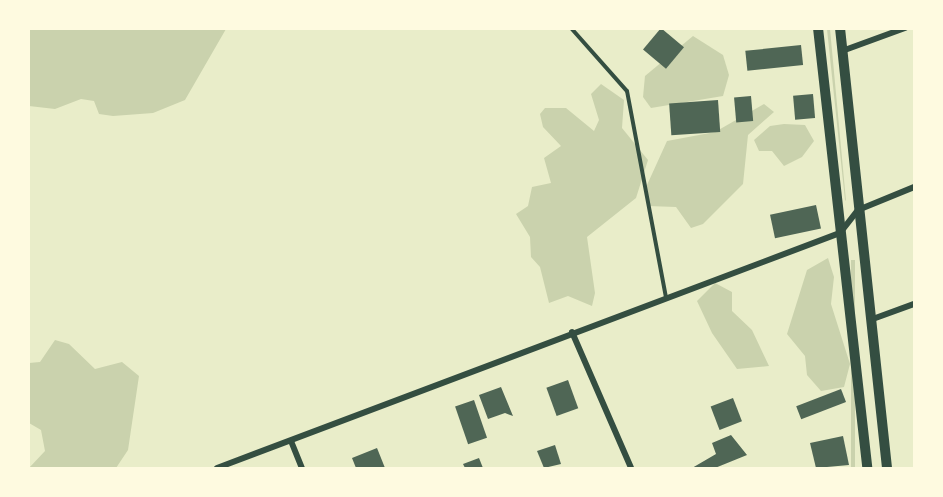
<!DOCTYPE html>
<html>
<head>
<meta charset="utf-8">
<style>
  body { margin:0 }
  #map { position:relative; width:943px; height:497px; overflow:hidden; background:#e9edc9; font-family:"Golos Text",sans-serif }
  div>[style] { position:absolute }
  .green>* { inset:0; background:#cad2ad; transform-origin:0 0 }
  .building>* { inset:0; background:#4f6655; transform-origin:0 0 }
  .service>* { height:4px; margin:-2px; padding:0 2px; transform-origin:2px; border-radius:2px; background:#344e41 }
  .minor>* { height:6px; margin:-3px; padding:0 3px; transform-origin:3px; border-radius:3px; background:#344e41 }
  .primary>* { height:10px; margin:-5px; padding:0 5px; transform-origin:5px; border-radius:5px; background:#344e41 }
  span { translate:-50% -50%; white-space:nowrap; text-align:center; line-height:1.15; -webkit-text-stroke:5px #fefae0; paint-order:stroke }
  .frame { position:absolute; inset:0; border:30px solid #fefae0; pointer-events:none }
</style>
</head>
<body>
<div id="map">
  <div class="green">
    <i style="clip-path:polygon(28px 29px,29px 28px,226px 29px,185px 100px,153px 113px,113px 116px,99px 114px,94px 101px,81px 99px,55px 109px,29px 106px)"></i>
    <i style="clip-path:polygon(827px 29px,830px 29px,846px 201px,845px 200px)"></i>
    <i style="clip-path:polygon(693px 36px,723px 55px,729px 75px,723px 96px,651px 108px,643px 97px,645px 76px)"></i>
    <i style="clip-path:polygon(601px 84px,624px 100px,622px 128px,648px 160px,636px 198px,587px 237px,595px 293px,592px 306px,568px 296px,549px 303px,540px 267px,531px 257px,530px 237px,516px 214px,528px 206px,532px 187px,551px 183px,544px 158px,561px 146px,543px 127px,540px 114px,545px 108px,566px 108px,594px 131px,599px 120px,591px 94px)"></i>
    <i style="clip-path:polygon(764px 104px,774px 112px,748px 135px,743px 184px,703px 224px,691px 228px,676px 207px,648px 206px,647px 185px,667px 141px,715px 132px)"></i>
    <i style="clip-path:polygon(784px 124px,805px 125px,814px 141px,802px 157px,784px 166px,772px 151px,759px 151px,754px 140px,770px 126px)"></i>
    <i style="clip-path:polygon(828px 258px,834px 277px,831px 304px,850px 364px,844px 387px,821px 391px,807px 375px,805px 356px,787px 334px,807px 270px)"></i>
    <i style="left:851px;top:260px;width:4px;height:209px"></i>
    <i style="clip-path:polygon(715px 283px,732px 292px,732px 311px,752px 330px,769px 366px,737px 369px,712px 333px,697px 301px)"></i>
    <i style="clip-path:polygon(55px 340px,69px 344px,95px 369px,122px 362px,139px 376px,128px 450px,116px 468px,29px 468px,45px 451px,41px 430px,29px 423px,29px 363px,40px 362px)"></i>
  </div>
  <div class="building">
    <i style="left:661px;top:28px;width:30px;height:28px;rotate:40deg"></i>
    <i style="left:801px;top:45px;width:20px;height:56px;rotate:84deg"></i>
    <i style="left:813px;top:94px;width:24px;height:20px;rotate:85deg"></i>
    <i style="left:751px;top:96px;width:25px;height:17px;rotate:85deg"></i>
    <i style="left:718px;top:100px;width:32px;height:49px;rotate:86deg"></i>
    <i style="left:816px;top:205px;width:24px;height:47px;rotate:78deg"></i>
    <i style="left:568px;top:380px;width:30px;height:23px;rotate:70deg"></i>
    <i style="clip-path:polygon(501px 387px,513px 416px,505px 413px,488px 419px,479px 395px)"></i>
    <i style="left:841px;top:389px;width:14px;height:48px;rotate:69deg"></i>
    <i style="left:733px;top:398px;width:25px;height:24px;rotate:69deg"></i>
    <i style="left:474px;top:400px;width:40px;height:20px;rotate:71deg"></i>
    <i style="clip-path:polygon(731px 435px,747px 455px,715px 468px,692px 468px,716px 454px,712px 443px)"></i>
    <i style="clip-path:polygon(843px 436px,849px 465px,816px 468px,810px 443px)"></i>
    <i style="clip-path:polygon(555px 445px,561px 464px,544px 468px,537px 451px)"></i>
    <i style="clip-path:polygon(377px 448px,385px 468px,356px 468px,352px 458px)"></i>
    <i style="clip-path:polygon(479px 458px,483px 468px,465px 468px,463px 464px)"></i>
  </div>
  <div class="service">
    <i style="left:571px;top:28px;width:84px;rotate:48.4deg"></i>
    <i style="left:627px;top:91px;width:210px;rotate:79.3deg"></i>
  </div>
  <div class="minor">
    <i style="left:842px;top:51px;width:67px;rotate:-20.1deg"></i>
    <i style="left:870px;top:320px;width:47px;rotate:-20deg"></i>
    <i style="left:572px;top:332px;width:148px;rotate:66.5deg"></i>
    <i style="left:291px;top:441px;width:29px;rotate:68deg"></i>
    <i style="left:217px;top:468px;width:666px;rotate:-20.67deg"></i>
    <i style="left:840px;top:233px;width:29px;rotate:-52deg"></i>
    <i style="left:858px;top:210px;width:61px;rotate:-22.3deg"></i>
  </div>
  <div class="primary">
    <i style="left:818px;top:28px;width:443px;rotate:83.6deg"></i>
    <i style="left:840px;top:28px;width:443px;rotate:83.9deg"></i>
  </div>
  <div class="frame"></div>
</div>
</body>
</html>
